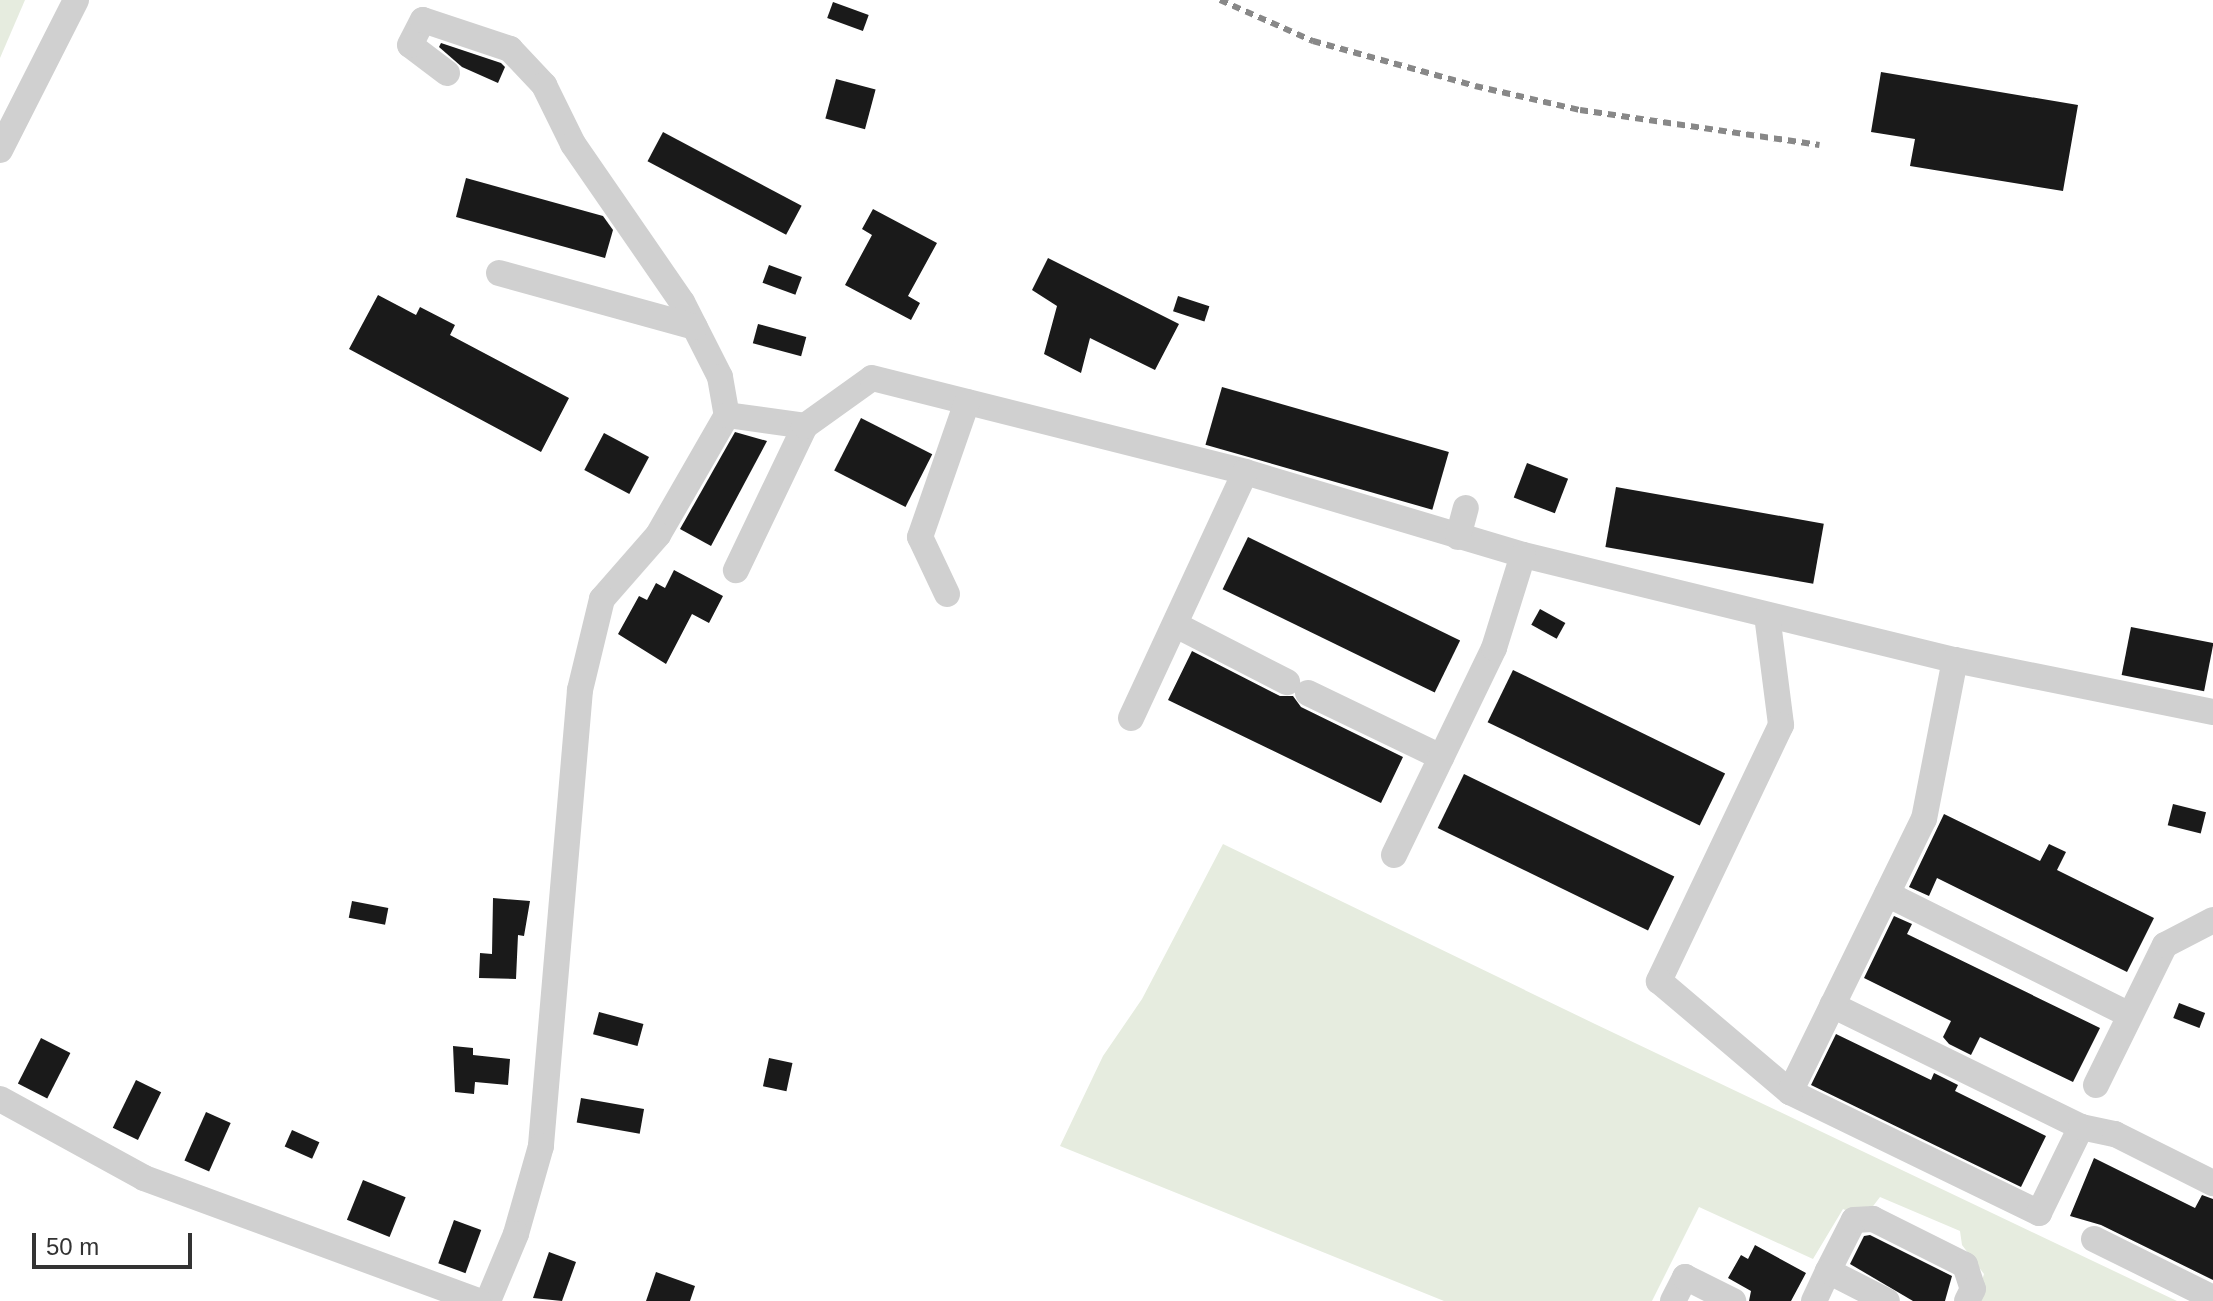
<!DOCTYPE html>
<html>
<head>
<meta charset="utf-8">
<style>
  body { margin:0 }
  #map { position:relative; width:2213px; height:1301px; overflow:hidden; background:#fff; font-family:Helvetica,sans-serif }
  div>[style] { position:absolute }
  .green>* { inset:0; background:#e6ecdf }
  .building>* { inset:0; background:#1a1a1a; transform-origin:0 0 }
  .minor>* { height:26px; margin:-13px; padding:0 13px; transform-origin:13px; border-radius:13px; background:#d0d0d0 }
  .rail>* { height:6px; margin-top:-3px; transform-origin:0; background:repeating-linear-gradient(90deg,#888 0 8px,transparent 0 14px) }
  span { translate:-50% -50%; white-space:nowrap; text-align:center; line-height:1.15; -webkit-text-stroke:8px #fff; paint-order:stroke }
  .scale { position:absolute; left:32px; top:1233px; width:160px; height:36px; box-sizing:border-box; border:4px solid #333; border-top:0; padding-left:10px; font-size:24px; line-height:28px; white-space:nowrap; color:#333; -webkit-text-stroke:6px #fff; paint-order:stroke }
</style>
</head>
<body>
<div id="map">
  <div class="green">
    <i style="clip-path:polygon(0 0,25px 0,0 58px)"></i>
    <i style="clip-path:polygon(1223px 844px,1595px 1024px,2177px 1301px,1976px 1301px,1984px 1274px,1962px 1245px,1960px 1231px,1880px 1197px,1864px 1218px,1843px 1209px,1813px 1259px,1699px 1207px,1652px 1301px,1444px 1301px,1060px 1146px,1103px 1056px,1142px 999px)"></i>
  </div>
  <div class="building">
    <i style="left:833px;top:2px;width:38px;height:17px;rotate:20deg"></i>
    <i style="clip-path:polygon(441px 43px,501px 63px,505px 67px,498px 83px,462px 67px,439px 47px)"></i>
    <i style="clip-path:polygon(1881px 72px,2078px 105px,2063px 191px,1910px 166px,1915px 139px,1871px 132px)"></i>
    <i style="left:836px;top:79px;width:41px;height:41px;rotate:15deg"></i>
    <i style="left:663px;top:132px;width:157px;height:33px;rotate:28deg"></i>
    <i style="clip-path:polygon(466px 178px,603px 216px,613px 230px,605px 258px,456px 217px)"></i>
    <i style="clip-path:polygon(873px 209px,937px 243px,908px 296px,920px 303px,911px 320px,845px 285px,872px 235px,862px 229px)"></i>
    <i style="clip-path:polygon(1048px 258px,1179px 324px,1155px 370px,1090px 338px,1081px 373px,1044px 354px,1057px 306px,1032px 290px)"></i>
    <i style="left:769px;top:265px;width:35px;height:19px;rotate:20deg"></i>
    <i style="clip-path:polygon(378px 295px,416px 315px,420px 307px,455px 325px,450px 335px,569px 398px,541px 452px,349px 349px)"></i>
    <i style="left:1178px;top:296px;width:33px;height:16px;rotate:18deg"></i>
    <i style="left:758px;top:324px;width:50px;height:20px;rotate:15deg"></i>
    <i style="left:1222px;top:387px;width:236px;height:60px;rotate:16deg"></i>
    <i style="left:861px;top:418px;width:80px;height:59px;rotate:27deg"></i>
    <i style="clip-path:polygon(735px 432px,767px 441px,711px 546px,680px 529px)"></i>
    <i style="left:604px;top:433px;width:51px;height:42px;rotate:28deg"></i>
    <i style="left:1527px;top:463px;width:44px;height:37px;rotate:21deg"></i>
    <i style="left:1616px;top:487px;width:211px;height:61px;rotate:10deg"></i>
    <i style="left:1248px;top:537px;width:236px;height:58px;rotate:26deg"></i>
    <i style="clip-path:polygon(674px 570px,723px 596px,709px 623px,692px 614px,666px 664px,618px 634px,639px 596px,647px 600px,656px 583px,665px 588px)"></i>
    <i style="left:1540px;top:609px;width:29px;height:18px;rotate:29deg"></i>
    <i style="left:2131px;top:627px;width:84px;height:49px;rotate:11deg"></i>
    <i style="clip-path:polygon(1192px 651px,1280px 696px,1293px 696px,1301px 707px,1403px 757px,1381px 803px,1168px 700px)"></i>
    <i style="left:1513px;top:670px;width:236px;height:58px;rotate:26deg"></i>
    <i style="left:1464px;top:774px;width:234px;height:60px;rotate:26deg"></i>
    <i style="left:2173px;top:804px;width:34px;height:22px;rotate:14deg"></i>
    <i style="clip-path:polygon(1944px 814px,2040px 861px,2049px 844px,2066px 852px,2057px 870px,2154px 918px,2127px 972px,1937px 878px,1929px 896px,1909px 887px)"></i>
    <i style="clip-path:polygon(493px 898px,530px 901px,524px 936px,518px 935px,516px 979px,479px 978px,480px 953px,492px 954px)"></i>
    <i style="left:352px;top:901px;width:37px;height:17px;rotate:11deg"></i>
    <i style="clip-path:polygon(1894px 916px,1912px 924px,1907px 934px,2100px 1028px,2073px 1082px,1980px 1037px,1971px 1055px,1949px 1044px,1943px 1037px,1951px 1021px,1864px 978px)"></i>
    <i style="left:2179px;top:1003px;width:28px;height:16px;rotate:21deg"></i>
    <i style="left:599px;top:1012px;width:46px;height:23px;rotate:15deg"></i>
    <i style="clip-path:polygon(1836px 1034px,1931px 1080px,1934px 1073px,1958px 1085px,1955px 1091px,2046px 1136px,2021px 1187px,1811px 1085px)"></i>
    <i style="left:41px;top:1038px;width:33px;height:51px;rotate:27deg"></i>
    <i style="clip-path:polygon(453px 1046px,473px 1048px,473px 1055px,510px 1059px,508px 1085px,475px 1082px,474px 1094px,455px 1092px)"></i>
    <i style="left:769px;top:1058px;width:24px;height:29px;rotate:12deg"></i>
    <i style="left:136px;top:1080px;width:28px;height:53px;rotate:26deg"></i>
    <i style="left:581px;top:1098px;width:64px;height:25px;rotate:10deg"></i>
    <i style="left:206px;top:1112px;width:27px;height:53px;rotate:24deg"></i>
    <i style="left:292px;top:1130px;width:30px;height:18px;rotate:24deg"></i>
    <i style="clip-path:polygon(2094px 1158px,2195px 1208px,2202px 1195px,2213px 1199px,2213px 1280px,2101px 1225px,2070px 1216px)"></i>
    <i style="left:363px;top:1180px;width:46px;height:43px;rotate:22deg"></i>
    <i style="left:454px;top:1220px;width:29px;height:46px;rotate:20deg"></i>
    <i style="clip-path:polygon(1870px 1235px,1952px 1276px,1945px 1301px,1913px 1301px,1850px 1264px,1864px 1236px)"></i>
    <i style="clip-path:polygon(1755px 1245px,1806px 1273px,1791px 1301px,1749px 1301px,1751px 1291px,1728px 1278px,1741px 1255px,1748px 1259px)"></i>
    <i style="clip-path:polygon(549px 1252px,576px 1262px,562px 1301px,533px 1298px)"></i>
    <i style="clip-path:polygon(656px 1272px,695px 1286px,690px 1301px,646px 1301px)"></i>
  </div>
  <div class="minor">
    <i style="left:447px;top:73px;width:46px;rotate:-142.9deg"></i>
    <i style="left:410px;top:45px;width:28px;rotate:-63deg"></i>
    <i style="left:423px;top:20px;width:92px;rotate:18.4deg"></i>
    <i style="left:510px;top:49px;width:50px;rotate:46.6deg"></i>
    <i style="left:544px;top:85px;width:66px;rotate:63.8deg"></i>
    <i style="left:573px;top:144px;width:192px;rotate:55.4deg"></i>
    <i style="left:682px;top:302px;width:84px;rotate:63.1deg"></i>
    <i style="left:720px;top:377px;width:39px;rotate:80deg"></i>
    <i style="left:727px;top:415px;width:138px;rotate:119.9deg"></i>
    <i style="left:658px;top:535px;width:85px;rotate:131.2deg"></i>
    <i style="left:602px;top:599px;width:94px;rotate:103.6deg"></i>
    <i style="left:580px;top:690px;width:458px;rotate:94.9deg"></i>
    <i style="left:541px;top:1146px;width:91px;rotate:105.9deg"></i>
    <i style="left:516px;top:1234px;width:73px;rotate:112.7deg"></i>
    <i style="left:0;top:150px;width:168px;rotate:-63.1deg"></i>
    <i style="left:499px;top:273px;width:203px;rotate:15.4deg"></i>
    <i style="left:727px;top:415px;width:79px;rotate:8deg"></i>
    <i style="left:805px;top:426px;width:160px;rotate:115.6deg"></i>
    <i style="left:805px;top:426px;width:82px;rotate:-35.6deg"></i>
    <i style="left:872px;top:378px;width:385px;rotate:14.1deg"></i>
    <i style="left:1245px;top:472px;width:290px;rotate:16.6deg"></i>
    <i style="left:1523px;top:555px;width:445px;rotate:13.7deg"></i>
    <i style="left:1955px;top:660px;width:263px;rotate:11.4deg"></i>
    <i style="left:1458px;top:537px;width:30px;rotate:-75deg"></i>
    <i style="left:947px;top:594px;width:63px;rotate:-115.3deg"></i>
    <i style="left:920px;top:537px;width:143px;rotate:-70.8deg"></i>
    <i style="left:1767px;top:615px;width:111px;rotate:82.7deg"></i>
    <i style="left:1781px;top:725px;width:284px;rotate:115.5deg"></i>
    <i style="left:1659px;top:981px;width:172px;rotate:40.3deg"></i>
    <i style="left:1790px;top:1092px;width:277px;rotate:25.9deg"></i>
    <i style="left:2039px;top:1213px;width:96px;rotate:-64deg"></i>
    <i style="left:2081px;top:1127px;width:277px;rotate:-153.9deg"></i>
    <i style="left:1176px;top:625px;width:125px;rotate:27.2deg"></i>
    <i style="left:1308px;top:693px;width:148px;rotate:25.7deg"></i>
    <i style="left:1131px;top:718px;width:271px;rotate:-65.1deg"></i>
    <i style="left:1394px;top:855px;width:230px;rotate:-64.2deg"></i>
    <i style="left:1494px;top:648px;width:97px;rotate:-72.7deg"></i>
    <i style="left:1887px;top:894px;width:271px;rotate:26.5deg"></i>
    <i style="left:2096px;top:1085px;width:156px;rotate:-63.8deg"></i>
    <i style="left:2165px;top:945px;width:54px;rotate:-27.5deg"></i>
    <i style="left:1790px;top:1092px;width:304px;rotate:-63.9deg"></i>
    <i style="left:1924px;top:819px;width:162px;rotate:-79deg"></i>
    <i style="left:0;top:1099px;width:164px;rotate:28.7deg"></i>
    <i style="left:144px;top:1178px;width:356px;rotate:20.2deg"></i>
    <i style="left:2081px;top:1127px;width:35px;rotate:12deg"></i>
    <i style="left:2115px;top:1134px;width:110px;rotate:26.6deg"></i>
    <i style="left:2094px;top:1239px;width:133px;rotate:26.4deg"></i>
    <i style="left:1828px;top:1271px;width:57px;rotate:-63deg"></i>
    <i style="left:1854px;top:1220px;width:19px;rotate:-3deg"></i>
    <i style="left:1873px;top:1219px;width:103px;rotate:26.6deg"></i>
    <i style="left:1965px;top:1265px;width:25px;rotate:72deg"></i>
    <i style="left:1973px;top:1289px;width:13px;rotate:117deg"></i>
    <i style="left:1673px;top:1301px;width:27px;rotate:-63deg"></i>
    <i style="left:1685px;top:1277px;width:54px;rotate:26.6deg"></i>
    <i style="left:1814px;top:1301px;width:33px;rotate:-65deg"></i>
    <i style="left:1828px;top:1271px;width:66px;rotate:27deg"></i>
  </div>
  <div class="rail">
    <i style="left:1220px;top:0;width:102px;rotate:23.8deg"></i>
    <i style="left:1313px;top:41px;width:168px;rotate:15.5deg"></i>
    <i style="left:1475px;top:86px;width:108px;rotate:12.9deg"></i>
    <i style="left:1580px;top:110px;width:242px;rotate:8.3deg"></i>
  </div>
  <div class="scale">50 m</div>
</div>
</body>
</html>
